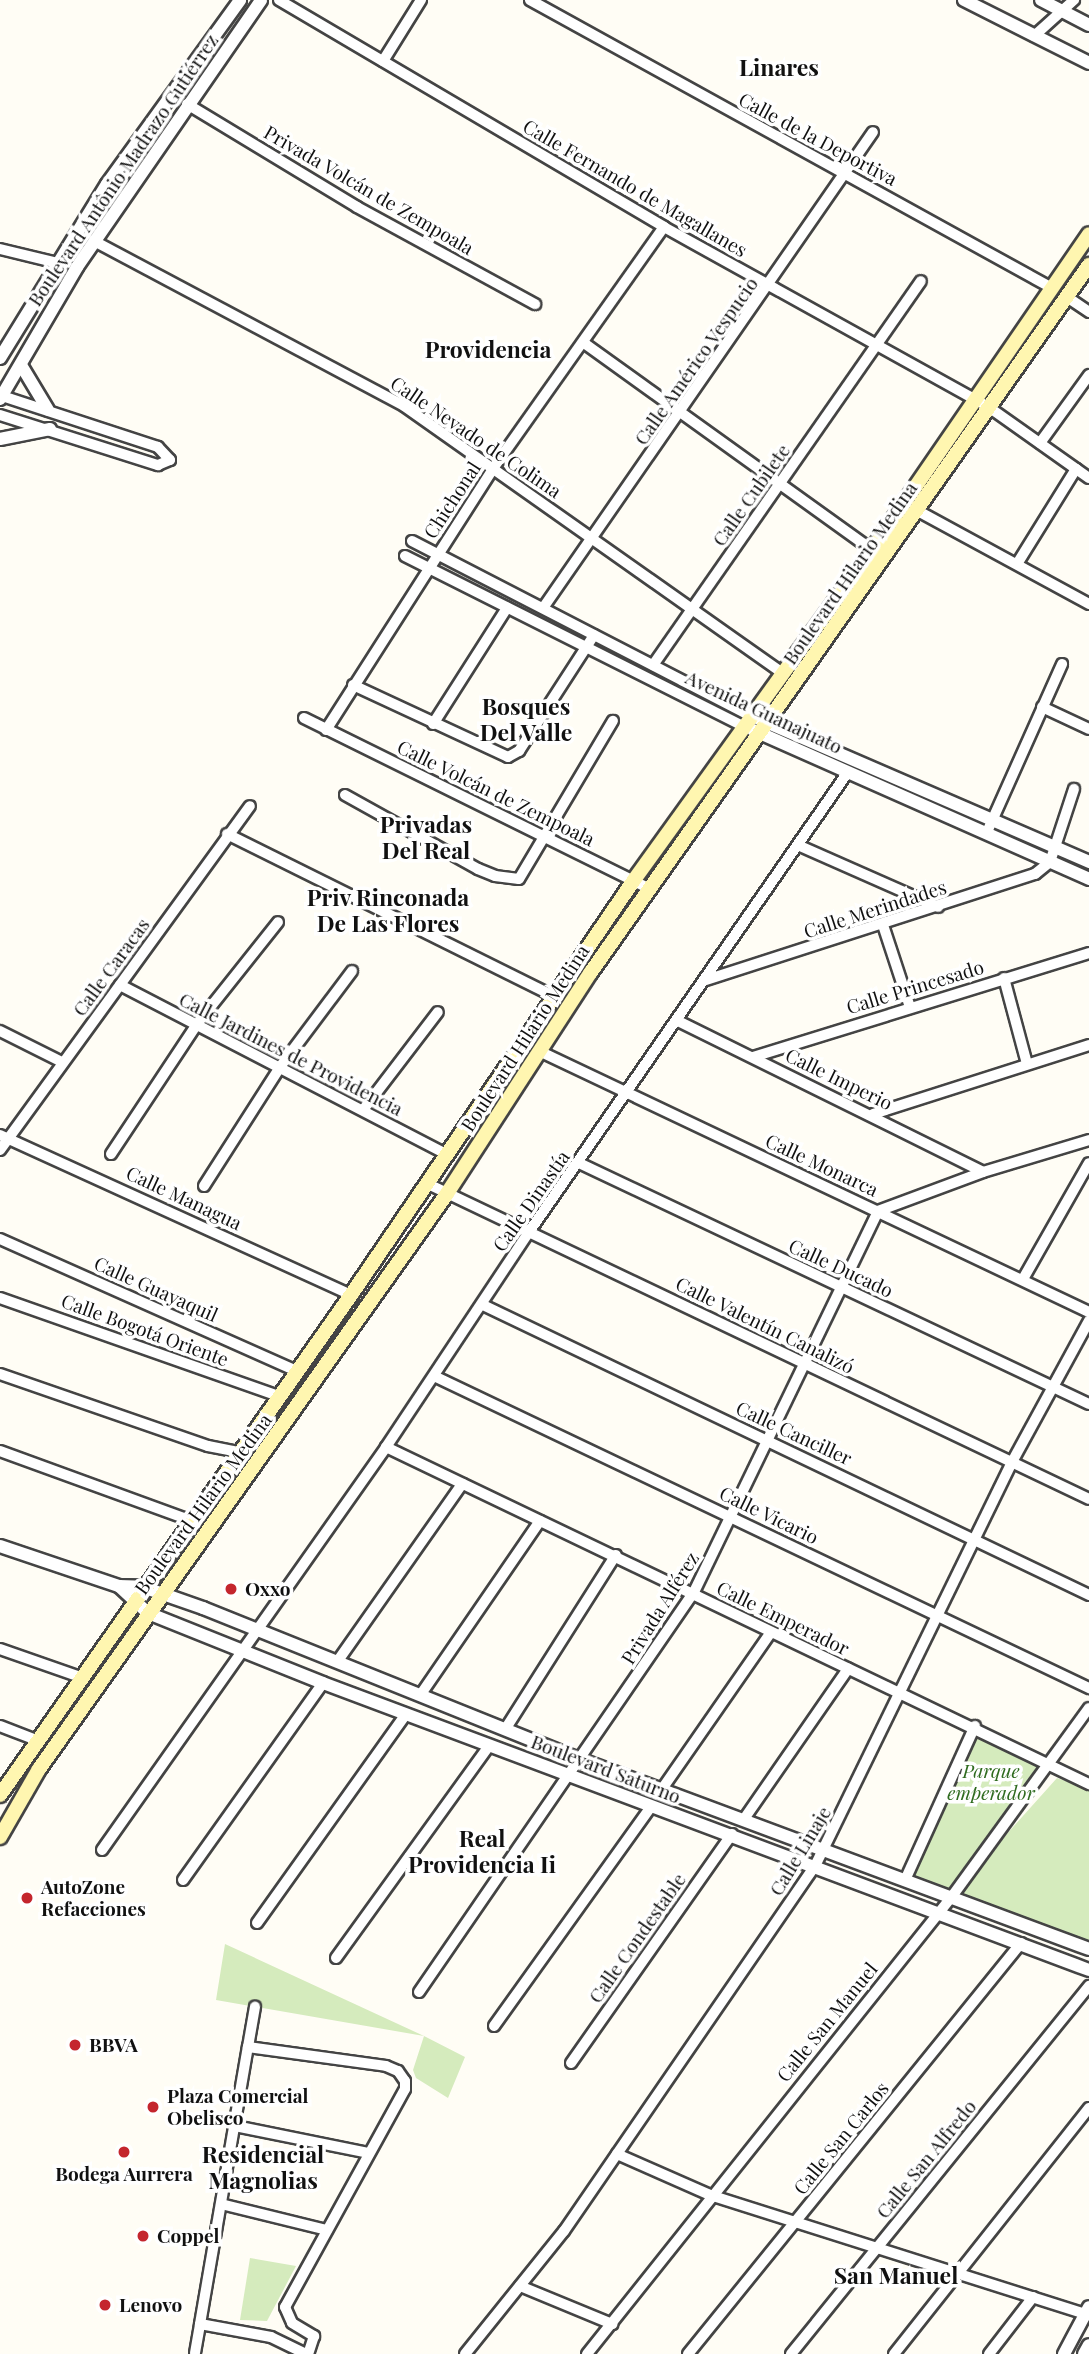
<!DOCTYPE html>
<html>
<head>
<meta charset="utf-8">
<style>
  body { margin:0 }
  #map { position:relative; width:1089px; height:2354px; overflow:hidden; background:#fffdf5; font-family:"Playfair Display",serif }
  div>[style] { position:absolute }
  .green>* { inset:0; background:#d5ebbd }
  .roads { filter:drop-shadow(2px 0 #444) drop-shadow(-2px 0 #444) drop-shadow(0 2px #444) drop-shadow(0 -2px #444) }
  .minor>* { height:10px; margin:-5px; padding:0 5px; transform-origin:5px; border-radius:5px; background:#fff }
  .tertiary>* { height:12px; margin:-6px; padding:0 6px; transform-origin:6px; border-radius:6px; background:#fff }
  .secondary>* { height:14px; margin:-7px; padding:0 7px; transform-origin:7px; border-radius:7px; background:#fff6b0 }
  .dots>* { width:19px; height:19px; translate:-50% -50%; box-sizing:border-box; border:4px solid #fff; border-radius:50% }
  span { translate:-50% -50%; white-space:nowrap; text-align:center; line-height:1.15; -webkit-text-stroke:7px #fff; paint-order:stroke }
  .street-label { font-size:19px; color:#111 }
  .poi-label { font-size:19px; color:#111; font-weight:700 }
  .left { translate:0 -50%; text-align:left }
  .park-label { font-size:19px; color:#2f6b1f; font-style:italic }
  .quarter-label { font-size:23px; color:#111; font-weight:700 }
</style>
</head>
<body>
<div id="map">
  <div class="green">
    <i style="clip-path:polygon(975px 1726px,1051px 1766px,961px 1885px,1057px 1778px,1089px 1789px,1089px 1942px,906px 1878px)"></i>
    <i style="clip-path:polygon(225px 1944px,424px 2036px,465px 2057px,448px 2098px,416px 2078px,413px 2070px,424px 2036px,216px 2000px)"></i>
    <i style="clip-path:polygon(250px 2258px,296px 2266px,267px 2321px,240px 2320px)"></i>
  </div>
  <div class="roads">
    <div class="minor">
      <i style="left:279px;top:0;width:447px;rotate:30.5deg"></i>
      <i style="left:664px;top:227px;width:373px;rotate:29deg"></i>
      <i style="left:990px;top:408px;width:121px;rotate:35.3deg"></i>
      <i style="left:530px;top:0;width:596px;rotate:28.89deg"></i>
      <i style="left:1034px;top:36px;width:54px;rotate:-42deg"></i>
      <i style="left:383px;top:61px;width:72px;rotate:-58.1deg"></i>
      <i style="left:187px;top:104px;width:199px;rotate:31.2deg"></i>
      <i style="left:357px;top:207px;width:203px;rotate:28.6deg"></i>
      <i style="left:94px;top:241px;width:351px;rotate:28deg"></i>
      <i style="left:404px;top:406px;width:463px;rotate:35.2deg"></i>
      <i style="left:0;top:249px;width:60px;rotate:13.6deg"></i>
      <i style="left:1067px;top:297px;width:27px;rotate:34deg"></i>
      <i style="left:584px;top:343px;width:355px;rotate:35.7deg"></i>
      <i style="left:0;top:415px;width:166px;rotate:17.6deg"></i>
      <i style="left:158px;top:465px;width:13px;rotate:-23deg"></i>
      <i style="left:170px;top:460px;width:18px;rotate:-133deg"></i>
      <i style="left:158px;top:447px;width:164px;rotate:-161.9deg"></i>
      <i style="left:1040px;top:443px;width:84px;rotate:-54.2deg"></i>
      <i style="left:918px;top:511px;width:195px;rotate:28.5deg"></i>
      <i style="left:412px;top:541px;width:382px;rotate:27.3deg"></i>
      <i style="left:405px;top:556px;width:378px;rotate:26.7deg"></i>
      <i style="left:1017px;top:564px;width:112px;rotate:-58.2deg"></i>
      <i style="left:543px;top:608px;width:579px;rotate:-55.27deg"></i>
      <i style="left:653px;top:665px;width:468px;rotate:-55.1deg"></i>
      <i style="left:353px;top:685px;width:171px;rotate:24.9deg"></i>
      <i style="left:508px;top:757px;width:13px;rotate:-29deg"></i>
      <i style="left:519px;top:751px;width:138px;rotate:-57.1deg"></i>
      <i style="left:1042px;top:707px;width:52px;rotate:25.1deg"></i>
      <i style="left:304px;top:718px;width:386px;rotate:26.3deg"></i>
      <i style="left:433px;top:724px;width:138px;rotate:-57.5deg"></i>
      <i style="left:326px;top:730px;width:312px;rotate:-57.4deg"></i>
      <i style="left:494px;top:467px;width:294px;rotate:-54.7deg"></i>
      <i style="left:345px;top:795px;width:152px;rotate:29.1deg"></i>
      <i style="left:478px;top:869px;width:18px;rotate:22deg"></i>
      <i style="left:495px;top:876px;width:24px;rotate:7deg"></i>
      <i style="left:519px;top:879px;width:184px;rotate:-59.3deg"></i>
      <i style="left:987px;top:832px;width:184px;rotate:-65.9deg"></i>
      <i style="left:227px;top:834px;width:365px;rotate:26.4deg"></i>
      <i style="left:800px;top:846px;width:151px;rotate:23.8deg"></i>
      <i style="left:883px;top:925px;width:86px;rotate:71.8deg"></i>
      <i style="left:1004px;top:978px;width:89px;rotate:75deg"></i>
      <i style="left:706px;top:980px;width:346px;rotate:-17.9deg"></i>
      <i style="left:1035px;top:874px;width:19px;rotate:-39deg"></i>
      <i style="left:1050px;top:862px;width:77px;rotate:-71.8deg"></i>
      <i style="left:120px;top:985px;width:367px;rotate:27.4deg"></i>
      <i style="left:678px;top:1021px;width:340px;rotate:26.3deg"></i>
      <i style="left:0;top:1031px;width:69px;rotate:26.6deg"></i>
      <i style="left:539px;top:1051px;width:609px;rotate:25.39deg"></i>
      <i style="left:753px;top:1057px;width:352px;rotate:-17.2deg"></i>
      <i style="left:363px;top:1110px;width:123px;rotate:-52.6deg"></i>
      <i style="left:873px;top:1114px;width:227px;rotate:-17.7deg"></i>
      <i style="left:0;top:1135px;width:386px;rotate:24.5deg"></i>
      <i style="left:0;top:1150px;width:425px;rotate:-54deg"></i>
      <i style="left:111px;top:1154px;width:156px;rotate:-56.5deg"></i>
      <i style="left:197px;top:1024px;width:130px;rotate:-51.5deg"></i>
      <i style="left:579px;top:1163px;width:564px;rotate:25.29deg"></i>
      <i style="left:426px;top:1183px;width:734px;rotate:25.48deg"></i>
      <i style="left:204px;top:1186px;width:141px;rotate:-57.4deg"></i>
      <i style="left:280px;top:1067px;width:120px;rotate:-53.1deg"></i>
      <i style="left:0;top:1239px;width:325px;rotate:24deg"></i>
      <i style="left:1023px;top:1279px;width:133px;rotate:-60.4deg"></i>
      <i style="left:0;top:1298px;width:296px;rotate:19.4deg"></i>
      <i style="left:483px;top:1305px;width:672px;rotate:25.57deg"></i>
      <i style="left:0;top:1374px;width:220px;rotate:19.1deg"></i>
      <i style="left:208px;top:1446px;width:33px;rotate:11deg"></i>
      <i style="left:434px;top:1376px;width:726px;rotate:25.47deg"></i>
      <i style="left:386px;top:1447px;width:780px;rotate:25.61deg"></i>
      <i style="left:0;top:1451px;width:202px;rotate:20deg"></i>
      <i style="left:0;top:1649px;width:85px;rotate:19.3deg"></i>
      <i style="left:337px;top:1662px;width:218px;rotate:-54.9deg"></i>
      <i style="left:421px;top:1694px;width:210px;rotate:-55.5deg"></i>
      <i style="left:0;top:1726px;width:40px;rotate:21deg"></i>
      <i style="left:506px;top:1728px;width:205px;rotate:-57.6deg"></i>
      <i style="left:662px;top:1789px;width:191px;rotate:-55.2deg"></i>
      <i style="left:744px;top:1819px;width:183px;rotate:-55.3deg"></i>
      <i style="left:102px;top:1850px;width:493px;rotate:-54.8deg"></i>
      <i style="left:386px;top:1447px;width:258px;rotate:-56.4deg"></i>
      <i style="left:529px;top:1232px;width:560px;rotate:-55.26deg"></i>
      <i style="left:906px;top:1878px;width:167px;rotate:-65.6deg"></i>
      <i style="left:183px;top:1880px;width:242px;rotate:-54.6deg"></i>
      <i style="left:257px;top:1923px;width:257px;rotate:-54.5deg"></i>
      <i style="left:336px;top:1958px;width:261px;rotate:-54.2deg"></i>
      <i style="left:419px;top:1992px;width:483px;rotate:-55.5deg"></i>
      <i style="left:693px;top:1594px;width:425px;rotate:-64.2deg"></i>
      <i style="left:878px;top:1211px;width:112px;rotate:-20.4deg"></i>
      <i style="left:983px;top:1172px;width:111px;rotate:-16.8deg"></i>
      <i style="left:494px;top:2026px;width:268px;rotate:-54.4deg"></i>
      <i style="left:248px;top:2047px;width:41px;rotate:-80.1deg"></i>
      <i style="left:571px;top:2063px;width:280px;rotate:-54.9deg"></i>
      <i style="left:235px;top:2126px;width:137px;rotate:11.4deg"></i>
      <i style="left:617px;top:2154px;width:102px;rotate:23.8deg"></i>
      <i style="left:710px;top:2195px;width:398px;rotate:17.6deg"></i>
      <i style="left:221px;top:2204px;width:109px;rotate:13.8deg"></i>
      <i style="left:520px;top:2286px;width:100px;rotate:22.4deg"></i>
      <i style="left:195px;top:2353px;width:29px;rotate:-80deg"></i>
      <i style="left:306px;top:2354px;width:39px;rotate:-154deg"></i>
      <i style="left:271px;top:2337px;width:72px;rotate:-169.6deg"></i>
      <i style="left:200px;top:2324px;width:281px;rotate:-80.2deg"></i>
      <i style="left:248px;top:2047px;width:139px;rotate:7.8deg"></i>
      <i style="left:386px;top:2066px;width:13px;rotate:23deg"></i>
      <i style="left:398px;top:2071px;width:12px;rotate:55deg"></i>
      <i style="left:405px;top:2081px;width:8px;rotate:90deg"></i>
      <i style="left:405px;top:2089px;width:249px;rotate:118.8deg"></i>
      <i style="left:285px;top:2307px;width:17px;rotate:66deg"></i>
      <i style="left:292px;top:2323px;width:26px;rotate:31deg"></i>
      <i style="left:314px;top:2336px;width:19px;rotate:108deg"></i>
      <i style="left:465px;top:2354px;width:158px;rotate:-51.2deg"></i>
      <i style="left:564px;top:2231px;width:443px;rotate:-55.5deg"></i>
      <i style="left:815px;top:1866px;width:449px;rotate:-64deg"></i>
      <i style="left:1012px;top:1462px;width:161px;rotate:-61.4deg"></i>
      <i style="left:587px;top:2354px;width:587px;rotate:-51.43deg"></i>
      <i style="left:953px;top:1895px;width:231px;rotate:-54deg"></i>
      <i style="left:688px;top:2354px;width:529px;rotate:-50.98deg"></i>
      <i style="left:791px;top:2354px;width:474px;rotate:-51deg"></i>
      <i style="left:894px;top:2354px;width:314px;rotate:-51.6deg"></i>
      <i style="left:989px;top:2354px;width:72px;rotate:-52.3deg"></i>
    </div>
    <div class="tertiary">
      <i style="left:964px;top:0;width:140px;rotate:26.7deg"></i>
      <i style="left:1041px;top:0;width:54px;rotate:27.5deg"></i>
      <i style="left:0;top:358px;width:204px;rotate:-58.4deg"></i>
      <i style="left:107px;top:184px;width:227px;rotate:-54.1deg"></i>
      <i style="left:21px;top:365px;width:52px;rotate:59deg"></i>
      <i style="left:0;top:399px;width:153px;rotate:-59.7deg"></i>
      <i style="left:77px;top:267px;width:324px;rotate:-55.4deg"></i>
      <i style="left:0;top:439px;width:51px;rotate:-11.3deg"></i>
      <i style="left:759px;top:719px;width:360px;rotate:23.4deg"></i>
      <i style="left:753px;top:730px;width:368px;rotate:23.9deg"></i>
      <i style="left:0;top:1546px;width:126px;rotate:18.6deg"></i>
      <i style="left:119px;top:1586px;width:24px;rotate:2deg"></i>
      <i style="left:143px;top:1587px;width:64px;rotate:19.3deg"></i>
      <i style="left:203px;top:1608px;width:408px;rotate:21.9deg"></i>
      <i style="left:582px;top:1760px;width:541px;rotate:20.44deg"></i>
      <i style="left:119px;top:1586px;width:40px;rotate:43deg"></i>
      <i style="left:148px;top:1613px;width:188px;rotate:21.8deg"></i>
      <i style="left:323px;top:1683px;width:818px;rotate:20.54deg"></i>
      <i style="left:1064px;top:2354px;width:53px;rotate:-62deg"></i>
      <i style="left:1084px;top:2354px;width:10px;rotate:-61deg"></i>
    </div>
    <div class="secondary">
      <i style="left:0;top:1795px;width:611px;rotate:-54.93deg"></i>
      <i style="left:351px;top:1295px;width:502px;rotate:-55.71deg"></i>
      <i style="left:634px;top:880px;width:407px;rotate:-54.2deg"></i>
      <i style="left:872px;top:550px;width:383px;rotate:-55.5deg"></i>
      <i style="left:0;top:1837px;width:78px;rotate:-60.2deg"></i>
      <i style="left:39px;top:1769px;width:704px;rotate:-54.66deg"></i>
      <i style="left:446px;top:1195px;width:266px;rotate:-57deg"></i>
      <i style="left:591px;top:972px;width:865px;rotate:-54.84deg"></i>
    </div>
  </div>
  <div class="dots">
    <i style="left:231px;top:1589px;background:#c4262e"></i>
    <i style="left:27px;top:1898px;background:#c4262e"></i>
    <i style="left:75px;top:2045px;background:#c4262e"></i>
    <i style="left:153px;top:2107px;background:#c4262e"></i>
    <i style="left:124px;top:2152px;background:#c4262e"></i>
    <i style="left:143px;top:2236px;background:#c4262e"></i>
    <i style="left:105px;top:2305px;background:#c4262e"></i>
  </div>
  <div class="street-label">
    <span style="left:818px;top:139px;rotate:28deg">Calle de la Deportiva</span>
    <span style="left:123px;top:170px;rotate:-56deg">Boulevard Antônio Madrazo Gutiérrez</span>
    <span style="left:635px;top:188px;rotate:30deg">Calle Fernando de Magallanes</span>
    <span style="left:369px;top:190px;rotate:30deg">Privada Volcán de Zempoala</span>
    <span style="left:696px;top:361px;rotate:-55deg">Calle Américo Vespucio</span>
    <span style="left:476px;top:437px;rotate:34deg">Calle Nevado de Colima</span>
    <span style="left:751px;top:495px;rotate:-55deg">Calle Cubilete</span>
    <span style="left:452px;top:500px;rotate:-57deg">Chichonal</span>
    <span style="left:850px;top:573px;rotate:-55deg">Boulevard Hilario Medina</span>
    <span style="left:764px;top:712px;rotate:25deg">Avenida Guanajuato</span>
    <span style="left:496px;top:793px;rotate:26deg">Calle Volcán de Zempoala</span>
    <span style="left:875px;top:909px;rotate:-18deg">Calle Merindades</span>
    <span style="left:111px;top:967px;rotate:-54deg">Calle Caracas</span>
    <span style="left:915px;top:987px;rotate:-17deg">Calle Princesado</span>
    <span style="left:525px;top:1038px;rotate:-57deg">Boulevard Hilario Medina</span>
    <span style="left:291px;top:1054px;rotate:27deg">Calle Jardines de Providencia</span>
    <span style="left:839px;top:1079px;rotate:26deg">Calle Imperio</span>
    <span style="left:822px;top:1165px;rotate:25deg">Calle Monarca</span>
    <span style="left:184px;top:1198px;rotate:25deg">Calle Managua</span>
    <span style="left:531px;top:1201px;rotate:-55deg">Calle Dinastía</span>
    <span style="left:841px;top:1268px;rotate:25deg">Calle Ducado</span>
    <span style="left:156px;top:1289px;rotate:24deg">Calle Guayaquil</span>
    <span style="left:765px;top:1325px;rotate:26deg">Calle Valentín Canalizó</span>
    <span style="left:145px;top:1330px;rotate:20deg">Calle Bogotá Oriente</span>
    <span style="left:794px;top:1433px;rotate:25deg">Calle Canciller</span>
    <span style="left:203px;top:1504px;rotate:-54deg">Boulevard Hilario Medina</span>
    <span style="left:769px;top:1515px;rotate:26deg">Calle Vicario</span>
    <span style="left:660px;top:1608px;rotate:-58deg">Privada Alférez</span>
    <span style="left:783px;top:1618px;rotate:26deg">Calle Emperador</span>
    <span style="left:606px;top:1769px;rotate:21deg">Boulevard Saturno</span>
    <span style="left:800px;top:1851px;rotate:-59deg">Calle Linaje</span>
    <span style="left:637px;top:1938px;rotate:-55deg">Calle Condestable</span>
    <span style="left:827px;top:2022px;rotate:-51deg">Calle San Manuel</span>
    <span style="left:841px;top:2138px;rotate:-51deg">Calle San Carlos</span>
    <span style="left:926px;top:2159px;rotate:-51deg">Calle San Alfredo</span>
  </div>
  <div class="poi-label">
    <span class="left" style="left:245px;top:1589px">Oxxo</span>
    <span class="left" style="left:41px;top:1898px">AutoZone<br>Refacciones</span>
    <span class="left" style="left:89px;top:2045px">BBVA</span>
    <span class="left" style="left:167px;top:2107px">Plaza Comercial<br>Obelisco</span>
    <span style="left:124px;top:2174px">Bodega Aurrera</span>
    <span class="left" style="left:157px;top:2236px">Coppel</span>
    <span class="left" style="left:119px;top:2305px">Lenovo</span>
  </div>
  <div class="park-label">
    <span style="left:991px;top:1782px">Parque<br>emperador</span>
  </div>
  <div class="quarter-label">
    <span style="left:779px;top:67px">Linares</span>
    <span style="left:488px;top:349px">Providencia</span>
    <span style="left:526px;top:719px">Bosques<br>Del Valle</span>
    <span style="left:426px;top:837px">Privadas<br>Del Real</span>
    <span style="left:388px;top:910px">Priv Rinconada<br>De Las Flores</span>
    <span style="left:482px;top:1851px">Real<br>Providencia Ii</span>
    <span style="left:263px;top:2167px">Residencial<br>Magnolias</span>
    <span style="left:896px;top:2275px">San Manuel</span>
  </div>
</div>
</body>
</html>
